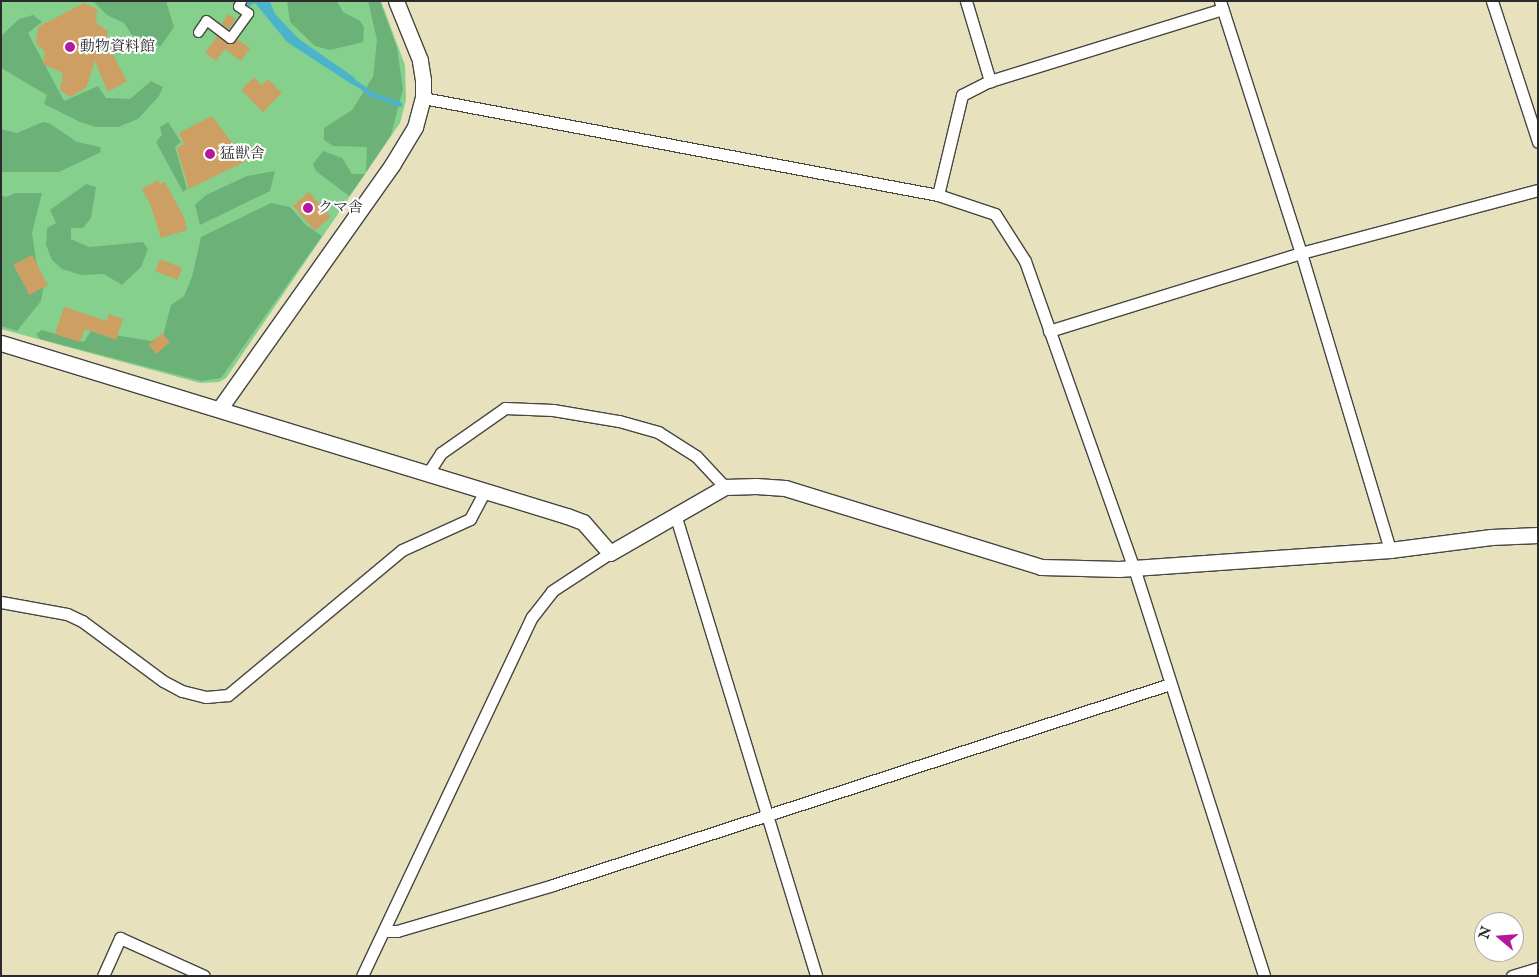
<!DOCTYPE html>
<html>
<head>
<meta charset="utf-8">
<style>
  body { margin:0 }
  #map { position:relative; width:1539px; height:977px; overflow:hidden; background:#e7e1be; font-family:"IM FELL English","Noto Serif JP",serif }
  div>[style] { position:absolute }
  .green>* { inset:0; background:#85d08d }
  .forest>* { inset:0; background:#6cb278 }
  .water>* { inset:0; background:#4bb4ca }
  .stream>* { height:4.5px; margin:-2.25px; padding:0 2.25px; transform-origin:2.25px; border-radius:2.25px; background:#4bb4ca }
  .building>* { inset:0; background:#ce9f62; transform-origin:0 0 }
  .roads { filter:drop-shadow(1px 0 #474641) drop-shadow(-1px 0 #474641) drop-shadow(0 1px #474641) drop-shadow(0 -1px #474641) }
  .pedestrian>* { height:9px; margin:-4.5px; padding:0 4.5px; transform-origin:4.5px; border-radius:4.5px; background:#fff }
  .minor>* { height:11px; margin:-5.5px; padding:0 5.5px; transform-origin:5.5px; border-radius:5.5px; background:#fff }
  .tertiary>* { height:15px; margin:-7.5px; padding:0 7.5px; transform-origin:7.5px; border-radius:7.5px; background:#fff }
  .dots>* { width:14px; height:14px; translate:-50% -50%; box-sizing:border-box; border:2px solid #fff; border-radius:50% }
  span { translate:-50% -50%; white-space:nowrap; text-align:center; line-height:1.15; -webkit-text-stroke:4px #fff; paint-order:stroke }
  .poi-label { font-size:15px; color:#2b2b2b }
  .left { translate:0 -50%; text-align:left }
  .frame { position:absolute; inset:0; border:2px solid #2b2b2b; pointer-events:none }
  .north { position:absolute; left:1474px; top:912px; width:50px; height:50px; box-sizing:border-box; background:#fff; border:1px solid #aaa; border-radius:50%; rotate:288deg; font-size:14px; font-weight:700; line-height:20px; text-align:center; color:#2b2b2b }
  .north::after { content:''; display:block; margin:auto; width:18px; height:22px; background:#b5179e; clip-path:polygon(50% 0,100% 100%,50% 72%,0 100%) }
</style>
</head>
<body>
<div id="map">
  <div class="green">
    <i style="clip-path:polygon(1px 1px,381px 1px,405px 65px,406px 100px,400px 123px,226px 378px,219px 382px,200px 383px,1px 329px)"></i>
  </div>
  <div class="forest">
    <i style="clip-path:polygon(93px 1px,166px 1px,174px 27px,160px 47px,151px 39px,142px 40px,132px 35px,124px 23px,107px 15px)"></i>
    <i style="clip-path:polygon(287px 1px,337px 1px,343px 12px,360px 21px,364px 27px,363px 42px,330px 50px,315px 46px,290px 22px)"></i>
    <i style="clip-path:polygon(368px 1px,380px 1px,397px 48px,403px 89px,391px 135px,366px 172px,367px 147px,333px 146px,324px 140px,324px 128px,352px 110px,373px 77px,377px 40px)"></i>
    <i style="clip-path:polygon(33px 15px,42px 22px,28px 33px,64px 101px,98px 86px,106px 98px,130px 99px,151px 81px,163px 87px,159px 96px,138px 119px,118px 127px,96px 127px,80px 122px,44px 104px,47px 95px,1px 68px,1px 36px,19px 19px)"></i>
    <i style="clip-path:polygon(43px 122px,49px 123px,77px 142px,100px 147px,101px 152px,59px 172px,1px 172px,1px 129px,17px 133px)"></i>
    <i style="clip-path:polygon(168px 122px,181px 142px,175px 147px,187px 189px,183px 192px,156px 142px,162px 135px,160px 127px)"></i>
    <i style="clip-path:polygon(323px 151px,342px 158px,352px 174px,365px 174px,349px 196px,316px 171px,313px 164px)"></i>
    <i style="clip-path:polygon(275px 171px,270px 191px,200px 225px,195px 205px,206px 195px,247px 176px)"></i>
    <i style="clip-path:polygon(86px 184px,96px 187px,91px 218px,83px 228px,71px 228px,71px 239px,89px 247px,143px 242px,148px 249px,141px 267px,122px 285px,104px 274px,81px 275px,62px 269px,52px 260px,46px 245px,47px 228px,56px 223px,50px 210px)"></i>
    <i style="clip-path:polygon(16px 193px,42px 193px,32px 233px,36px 261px,44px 283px,41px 301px,17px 331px,1px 326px,1px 195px,6px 197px)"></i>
    <i style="clip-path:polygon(271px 203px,290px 207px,306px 225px,322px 236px,221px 378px,201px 381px,40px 339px,36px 334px,42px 330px,84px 342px,91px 331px,151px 341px,163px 336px,171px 305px,184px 296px,192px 277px,201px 237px)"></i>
  </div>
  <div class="water">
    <i style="clip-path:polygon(235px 1px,270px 1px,275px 14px,299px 39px,355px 78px,353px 85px,287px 42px,255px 3px,247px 7px)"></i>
  </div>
  <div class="stream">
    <i style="left:349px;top:78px;width:28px;rotate:35deg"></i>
    <i style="left:372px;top:94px;width:29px;rotate:20deg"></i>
  </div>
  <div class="building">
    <i style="clip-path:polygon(84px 3px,97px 9px,96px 23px,108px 31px,107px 44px,127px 81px,108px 92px,95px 61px,86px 88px,70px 97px,60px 90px,63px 73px,43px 64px,45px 52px,36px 43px,38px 27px)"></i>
    <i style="left:228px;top:14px;width:9px;height:12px;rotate:32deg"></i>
    <i style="clip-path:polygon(217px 36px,229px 44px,237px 39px,250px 48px,241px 61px,225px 49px,216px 61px,205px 53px)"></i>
    <i style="clip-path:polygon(254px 77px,262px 85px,268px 79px,282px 93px,263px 112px,241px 90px)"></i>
    <i style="clip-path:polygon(212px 116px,246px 161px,189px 189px,177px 148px,184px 144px,179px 133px)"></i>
    <i style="clip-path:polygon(158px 180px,160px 184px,165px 182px,184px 217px,187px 230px,161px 238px,151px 206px,142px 189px)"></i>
    <i style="left:309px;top:192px;width:33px;height:21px;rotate:49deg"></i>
    <i style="left:32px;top:255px;width:34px;height:21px;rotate:62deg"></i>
    <i style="left:160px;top:259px;width:24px;height:13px;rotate:22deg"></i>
    <i style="clip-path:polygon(64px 307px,107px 321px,109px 314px,123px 319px,116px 340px,85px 329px,80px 342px,55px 334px)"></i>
    <i style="left:162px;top:333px;width:12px;height:18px;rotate:48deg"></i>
  </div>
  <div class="roads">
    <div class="pedestrian">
      <i style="left:198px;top:32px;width:14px;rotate:-56deg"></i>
      <i style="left:206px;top:20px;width:30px;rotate:37deg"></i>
      <i style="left:230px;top:38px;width:31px;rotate:-54deg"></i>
      <i style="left:248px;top:13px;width:12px;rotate:-145deg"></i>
      <i style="left:238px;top:6px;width:6px;rotate:-59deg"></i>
    </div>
    <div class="minor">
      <i style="left:966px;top:1px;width:84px;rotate:73.3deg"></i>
      <i style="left:1220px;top:1px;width:265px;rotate:72.2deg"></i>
      <i style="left:1301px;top:253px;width:310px;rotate:73.3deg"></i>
      <i style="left:1492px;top:1px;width:148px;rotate:71.9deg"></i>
      <i style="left:423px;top:98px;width:524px;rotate:10.67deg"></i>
      <i style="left:938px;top:195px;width:60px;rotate:18.4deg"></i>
      <i style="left:995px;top:214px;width:56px;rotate:57.4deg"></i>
      <i style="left:1025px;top:261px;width:326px;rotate:70.5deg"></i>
      <i style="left:1134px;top:568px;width:428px;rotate:72.3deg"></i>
      <i style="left:938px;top:195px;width:103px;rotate:-76.5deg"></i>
      <i style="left:962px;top:95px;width:31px;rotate:-27deg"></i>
      <i style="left:990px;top:81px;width:243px;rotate:-17.2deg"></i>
      <i style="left:1049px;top:331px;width:264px;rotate:-17.2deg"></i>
      <i style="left:1301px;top:253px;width:245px;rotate:-14.9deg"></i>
      <i style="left:428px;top:473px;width:24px;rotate:-57deg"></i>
      <i style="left:441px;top:453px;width:78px;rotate:-35.1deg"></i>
      <i style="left:505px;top:408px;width:48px;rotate:2.4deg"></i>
      <i style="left:553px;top:410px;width:67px;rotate:9.5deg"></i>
      <i style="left:619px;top:421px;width:41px;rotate:15.8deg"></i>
      <i style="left:658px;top:432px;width:45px;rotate:32.3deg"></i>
      <i style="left:696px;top:456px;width:42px;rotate:46.9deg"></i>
      <i style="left:675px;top:514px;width:483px;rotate:73deg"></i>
      <i style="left:1px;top:602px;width:67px;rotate:10.3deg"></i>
      <i style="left:67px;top:614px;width:17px;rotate:25deg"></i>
      <i style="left:82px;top:621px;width:101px;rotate:36.5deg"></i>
      <i style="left:163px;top:681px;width:21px;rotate:28deg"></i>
      <i style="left:182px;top:691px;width:25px;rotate:14deg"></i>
      <i style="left:206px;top:697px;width:22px;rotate:-5deg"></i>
      <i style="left:228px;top:695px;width:226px;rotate:-39.8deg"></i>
      <i style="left:402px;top:550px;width:75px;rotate:-24.5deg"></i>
      <i style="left:470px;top:519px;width:32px;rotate:-62deg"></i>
      <i style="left:385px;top:931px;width:12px"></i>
      <i style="left:397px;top:931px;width:163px;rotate:-16.4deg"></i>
      <i style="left:553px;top:885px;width:649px;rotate:-18.04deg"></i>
      <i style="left:103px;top:976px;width:42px;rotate:-65.9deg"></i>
      <i style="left:120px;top:938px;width:92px;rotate:24.3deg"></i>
      <i style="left:362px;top:976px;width:397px;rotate:-64.7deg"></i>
      <i style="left:532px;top:617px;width:33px;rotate:-52deg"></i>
      <i style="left:552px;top:591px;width:69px;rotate:-33.2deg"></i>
      <i style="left:1512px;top:976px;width:27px;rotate:-17deg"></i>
    </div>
    <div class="tertiary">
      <i style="left:1px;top:343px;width:592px;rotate:17deg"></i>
      <i style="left:567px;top:516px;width:17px;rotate:21deg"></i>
      <i style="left:583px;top:522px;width:41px;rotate:48.9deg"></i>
      <i style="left:610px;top:553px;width:133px;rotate:-29.9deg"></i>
      <i style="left:725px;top:487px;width:31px;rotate:-2deg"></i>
      <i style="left:756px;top:486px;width:29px;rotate:4deg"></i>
      <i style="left:785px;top:488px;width:268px;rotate:17.1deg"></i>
      <i style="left:1041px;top:567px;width:78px;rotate:1.5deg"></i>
      <i style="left:1119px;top:569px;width:272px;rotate:-4deg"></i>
      <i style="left:1390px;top:550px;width:102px;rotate:-7.3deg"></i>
      <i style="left:1491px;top:537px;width:47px;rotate:-2.4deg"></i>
      <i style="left:220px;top:408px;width:298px;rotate:-54.7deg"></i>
      <i style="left:392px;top:165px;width:44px;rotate:-58.8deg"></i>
      <i style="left:415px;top:127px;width:30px;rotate:-75deg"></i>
      <i style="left:423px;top:98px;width:18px;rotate:-90deg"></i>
      <i style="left:423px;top:80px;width:20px;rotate:-99deg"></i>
      <i style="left:420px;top:60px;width:64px;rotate:-112.1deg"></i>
    </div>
  </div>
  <div class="dots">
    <i style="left:70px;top:47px;background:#b5179e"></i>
    <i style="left:210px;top:154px;background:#b5179e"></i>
    <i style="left:308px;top:208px;background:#b5179e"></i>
  </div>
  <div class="poi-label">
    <span class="left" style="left:80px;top:47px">動物資料館</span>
    <span class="left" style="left:220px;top:154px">猛獣舎</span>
    <span class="left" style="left:318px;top:208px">クマ舎</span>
  </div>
  <div class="frame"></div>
  <div class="north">N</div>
</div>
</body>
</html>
